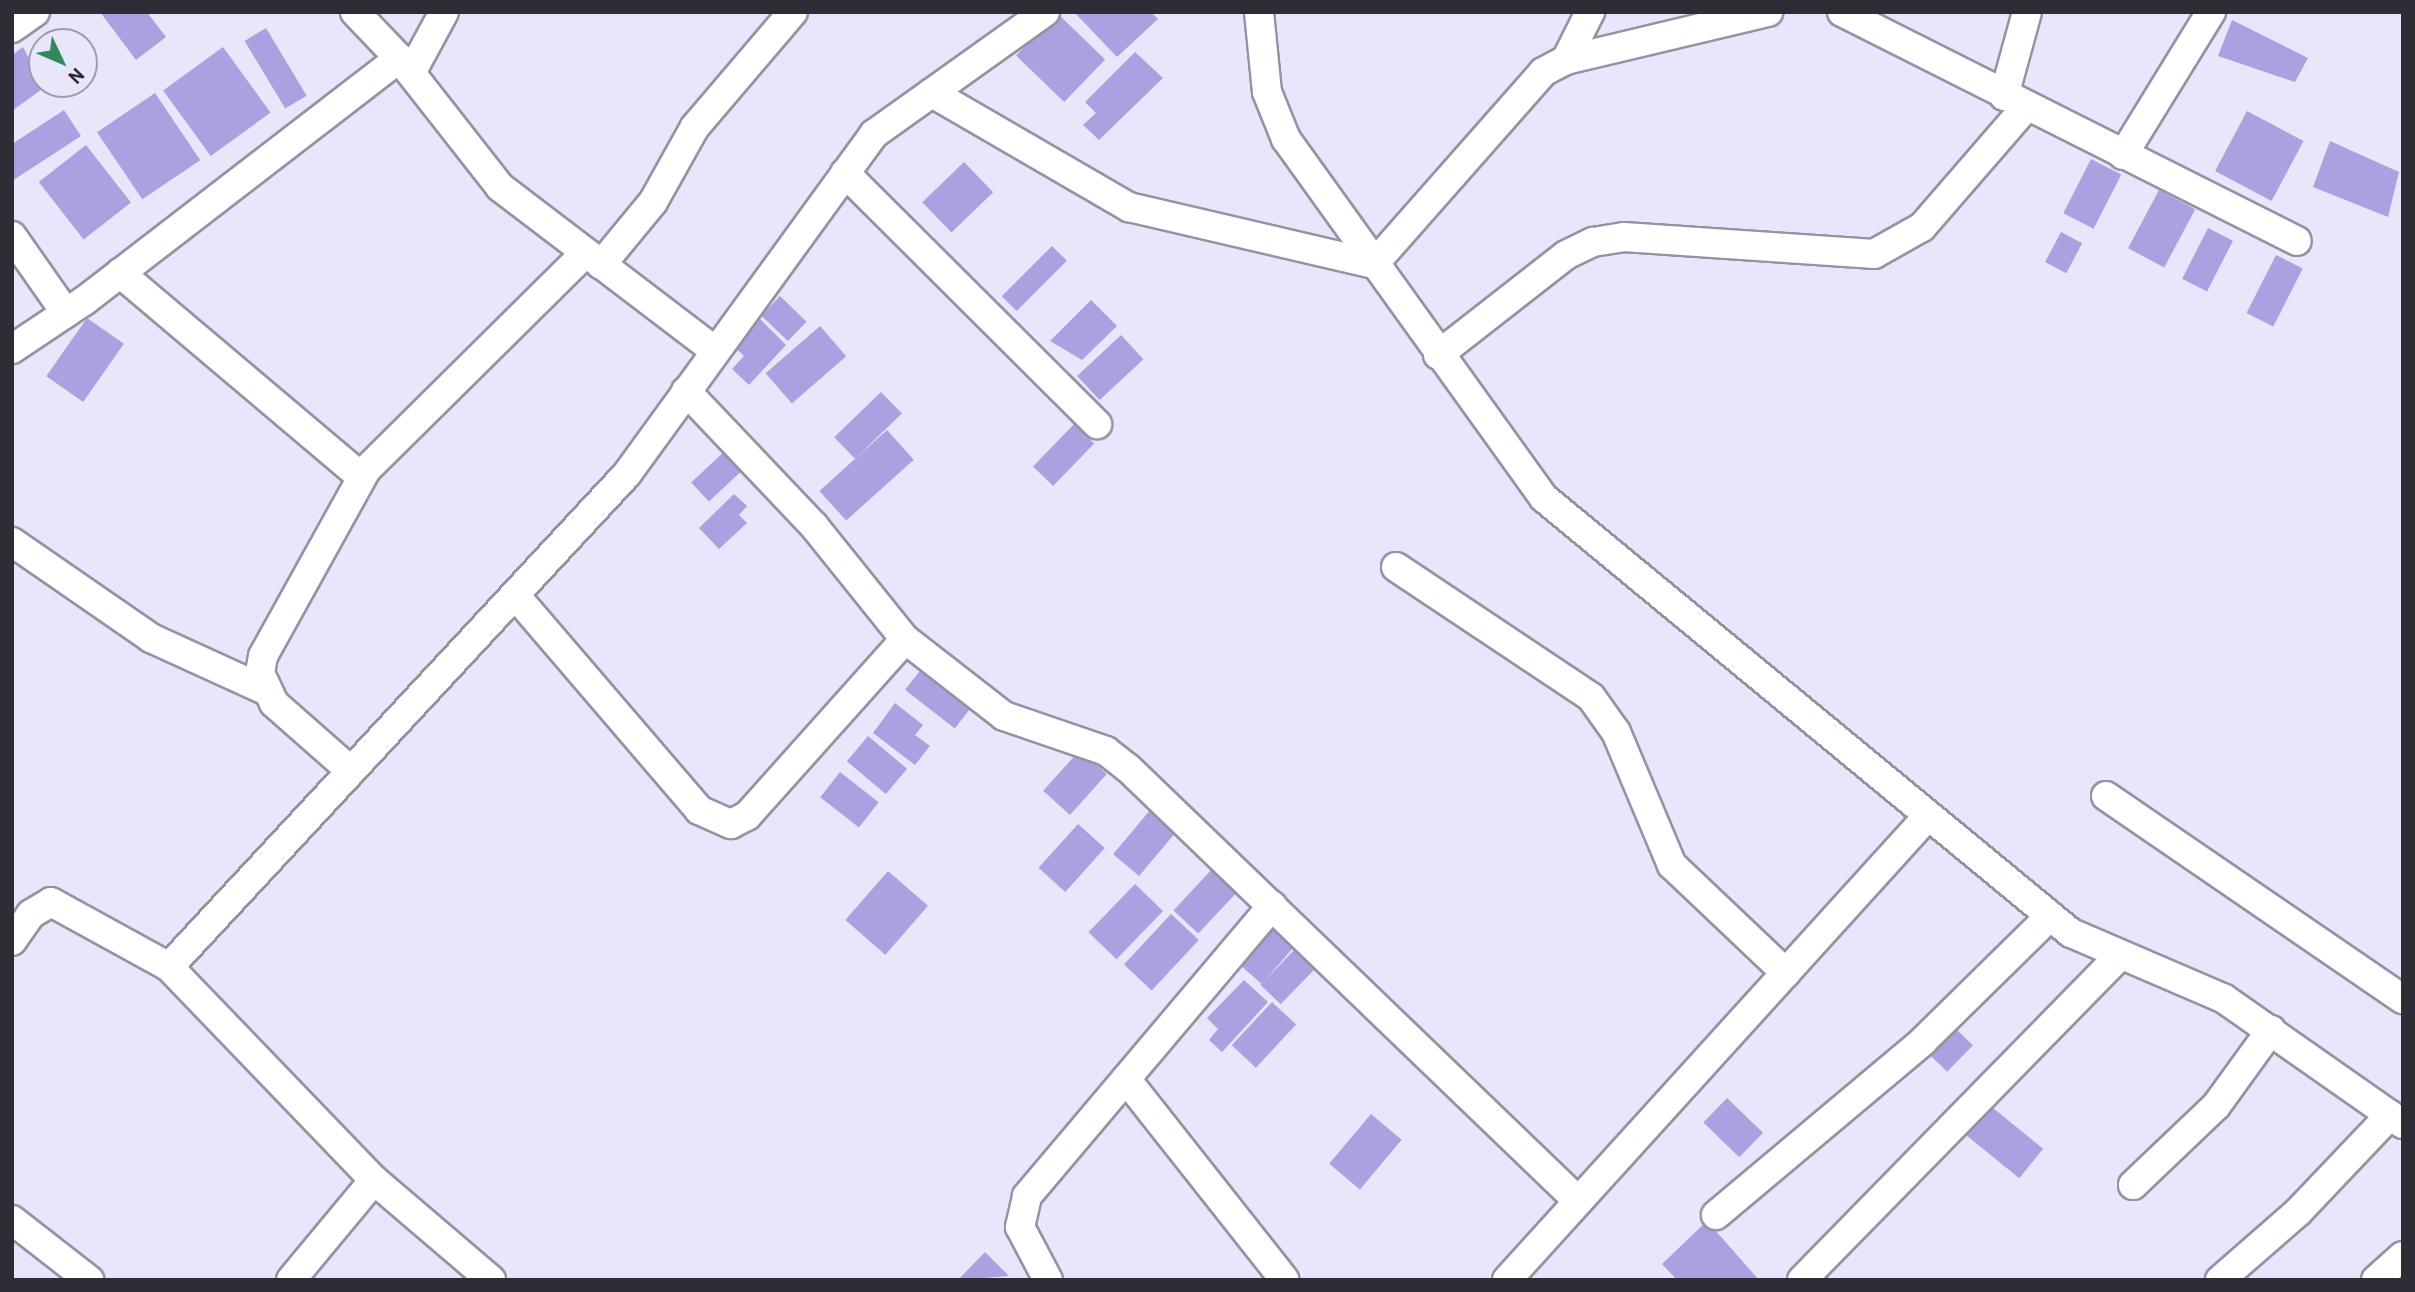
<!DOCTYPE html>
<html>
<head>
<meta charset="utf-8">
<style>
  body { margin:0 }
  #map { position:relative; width:2415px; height:1292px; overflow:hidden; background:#e8e6fa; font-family:Barlow,sans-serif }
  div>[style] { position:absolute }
  .building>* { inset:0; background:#aaa1e1; transform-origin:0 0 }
  .roads { filter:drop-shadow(2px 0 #9493a5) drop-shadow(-2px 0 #9493a5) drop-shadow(0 2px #9493a5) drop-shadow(0 -2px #9493a5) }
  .street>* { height:28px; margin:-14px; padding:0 14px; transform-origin:14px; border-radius:14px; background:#fff }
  span { translate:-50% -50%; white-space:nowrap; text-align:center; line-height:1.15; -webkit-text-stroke:7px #e8e6fa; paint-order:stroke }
  .frame { position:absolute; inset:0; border:14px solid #2e2d35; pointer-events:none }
  .north { position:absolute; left:28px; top:28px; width:70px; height:70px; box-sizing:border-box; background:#e8e6fa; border:2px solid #9e9cab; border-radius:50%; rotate:134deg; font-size:19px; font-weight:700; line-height:28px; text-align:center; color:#2e2d35 }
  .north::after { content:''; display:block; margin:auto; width:24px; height:32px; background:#33895c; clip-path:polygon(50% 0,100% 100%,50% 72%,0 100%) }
</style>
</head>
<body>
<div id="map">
  <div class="building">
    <i style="clip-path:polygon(100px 12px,147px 12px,166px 37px,136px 60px)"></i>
    <i style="clip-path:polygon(1151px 12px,1158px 19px,1117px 57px,1076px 14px)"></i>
    <i style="left:1057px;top:13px;width:67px;height:59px;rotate:44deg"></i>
    <i style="clip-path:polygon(2232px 20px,2308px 58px,2295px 82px,2218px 56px)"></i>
    <i style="left:266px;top:28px;width:79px;height:25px;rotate:59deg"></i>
    <i style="clip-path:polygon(23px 47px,42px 84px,49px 84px,12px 111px,12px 55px)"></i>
    <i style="left:223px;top:47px;width:81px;height:74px;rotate:54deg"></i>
    <i style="clip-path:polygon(1135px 52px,1163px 78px,1099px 140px,1083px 125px,1096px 113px,1085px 102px)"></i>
    <i style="left:155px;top:93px;width:81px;height:70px;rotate:56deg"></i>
    <i style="clip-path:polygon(64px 110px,81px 136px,12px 181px,12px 144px)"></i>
    <i style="left:2247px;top:111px;width:64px;height:68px;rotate:28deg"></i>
    <i style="clip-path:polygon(2330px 141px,2399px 172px,2388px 217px,2313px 187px)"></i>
    <i style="left:86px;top:145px;width:73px;height:60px;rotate:52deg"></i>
    <i style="left:2091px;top:159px;width:34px;height:61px;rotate:27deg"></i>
    <i style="left:964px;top:162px;width:42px;height:58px;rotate:46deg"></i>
    <i style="left:2159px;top:190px;width:41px;height:66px;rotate:28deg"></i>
    <i style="left:2208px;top:228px;width:28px;height:57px;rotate:27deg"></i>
    <i style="left:2061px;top:232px;width:24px;height:34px;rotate:28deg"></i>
    <i style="left:1052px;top:246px;width:21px;height:71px;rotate:45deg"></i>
    <i style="left:2276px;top:255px;width:30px;height:65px;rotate:27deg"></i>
    <i style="left:780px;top:296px;width:37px;height:27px;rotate:44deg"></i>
    <i style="clip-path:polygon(1091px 300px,1117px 326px,1082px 360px,1050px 341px)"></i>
    <i style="left:87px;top:318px;width:45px;height:71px;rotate:35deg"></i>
    <i style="clip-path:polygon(759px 318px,786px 345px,749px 385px,732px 369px,744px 356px,733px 346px)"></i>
    <i style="left:820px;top:326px;width:40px;height:72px;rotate:49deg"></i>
    <i style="left:1121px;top:335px;width:33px;height:60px;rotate:47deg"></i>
    <i style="left:881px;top:392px;width:30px;height:65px;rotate:46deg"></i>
    <i style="left:1074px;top:424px;width:28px;height:59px;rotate:44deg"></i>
    <i style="left:887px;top:430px;width:40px;height:91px;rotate:48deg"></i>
    <i style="left:727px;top:449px;width:26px;height:49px;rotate:47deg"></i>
    <i style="clip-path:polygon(734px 494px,747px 506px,739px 515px,747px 523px,719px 549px,699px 528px)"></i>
    <i style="left:926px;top:663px;width:63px;height:34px;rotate:38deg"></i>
    <i style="clip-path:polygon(895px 703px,923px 725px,915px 735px,930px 746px,915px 765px,873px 733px)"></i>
    <i style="left:868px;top:736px;width:51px;height:33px;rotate:40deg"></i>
    <i style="left:1080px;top:750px;width:36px;height:55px;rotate:42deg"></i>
    <i style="left:840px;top:772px;width:49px;height:32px;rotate:38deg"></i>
    <i style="left:1151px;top:809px;width:34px;height:59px;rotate:40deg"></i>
    <i style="left:1078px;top:824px;width:36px;height:59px;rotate:42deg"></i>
    <i style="left:1213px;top:868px;width:34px;height:58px;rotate:43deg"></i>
    <i style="left:888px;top:871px;width:53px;height:65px;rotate:41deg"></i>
    <i style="left:1135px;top:884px;width:39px;height:67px;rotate:44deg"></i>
    <i style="left:1171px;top:914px;width:38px;height:69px;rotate:43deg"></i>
    <i style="left:1275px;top:920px;width:32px;height:57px;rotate:41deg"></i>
    <i style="left:1298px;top:946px;width:28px;height:54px;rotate:44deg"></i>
    <i style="clip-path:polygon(1244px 980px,1268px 1002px,1222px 1052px,1209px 1040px,1218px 1029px,1207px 1018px)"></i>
    <i style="left:1272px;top:1002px;width:33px;height:59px;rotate:43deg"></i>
    <i style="left:1952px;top:1025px;width:29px;height:37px;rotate:44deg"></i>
    <i style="left:1727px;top:1098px;width:50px;height:34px;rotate:44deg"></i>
    <i style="left:1988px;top:1104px;width:71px;height:38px;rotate:39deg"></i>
    <i style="left:1371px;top:1114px;width:40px;height:65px;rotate:40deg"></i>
    <i style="clip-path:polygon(1707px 1221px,1759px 1280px,1677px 1280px,1662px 1264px)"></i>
    <i style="clip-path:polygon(985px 1252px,1009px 1276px,958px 1280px)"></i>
  </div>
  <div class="roads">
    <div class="street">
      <i style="left:355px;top:12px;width:64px;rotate:46.3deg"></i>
      <i style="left:399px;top:58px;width:164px;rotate:51.9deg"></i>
      <i style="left:500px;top:187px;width:270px;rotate:37.3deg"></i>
      <i style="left:1259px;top:12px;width:80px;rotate:84.3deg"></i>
      <i style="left:1267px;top:92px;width:51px;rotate:68deg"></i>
      <i style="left:1286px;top:139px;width:442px;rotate:54.3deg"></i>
      <i style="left:1544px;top:498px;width:683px;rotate:39.54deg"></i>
      <i style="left:2071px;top:933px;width:165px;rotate:23.2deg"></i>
      <i style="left:2223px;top:998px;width:220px;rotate:35deg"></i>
      <i style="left:1842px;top:12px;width:509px;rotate:26.72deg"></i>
      <i style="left:12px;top:28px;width:28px;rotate:-35deg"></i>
      <i style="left:1566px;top:60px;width:54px;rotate:-63.4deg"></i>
      <i style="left:411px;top:73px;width:69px;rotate:-61.6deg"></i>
      <i style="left:932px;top:93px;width:228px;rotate:30.1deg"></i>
      <i style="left:1129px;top:207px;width:252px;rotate:13.1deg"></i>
      <i style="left:1374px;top:264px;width:256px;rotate:-48.6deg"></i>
      <i style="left:1543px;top:72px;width:26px;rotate:-28deg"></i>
      <i style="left:1566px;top:60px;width:208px;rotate:-13.4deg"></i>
      <i style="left:2004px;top:96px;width:87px;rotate:-74.7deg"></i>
      <i style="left:2123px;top:155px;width:168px;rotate:-58.4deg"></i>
      <i style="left:845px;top:173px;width:356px;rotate:44.9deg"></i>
      <i style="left:12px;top:236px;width:94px;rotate:55deg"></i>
      <i style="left:601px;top:265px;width:82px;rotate:-50.5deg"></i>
      <i style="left:653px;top:202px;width:86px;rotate:-60.8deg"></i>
      <i style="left:695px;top:127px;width:151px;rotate:-49.6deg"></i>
      <i style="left:120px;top:273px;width:316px;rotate:40.2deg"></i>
      <i style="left:12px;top:349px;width:87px;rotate:-33.7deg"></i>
      <i style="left:84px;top:301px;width:398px;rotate:-37.6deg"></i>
      <i style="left:1438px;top:355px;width:162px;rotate:-38deg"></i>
      <i style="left:1566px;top:255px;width:30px;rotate:-26deg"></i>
      <i style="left:1593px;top:242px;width:31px;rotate:-9deg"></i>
      <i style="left:1624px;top:237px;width:251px;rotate:3.9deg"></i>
      <i style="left:1874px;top:254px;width:55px;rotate:-29.4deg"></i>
      <i style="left:1922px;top:227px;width:159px;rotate:-49.1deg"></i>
      <i style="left:686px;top:391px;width:186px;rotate:46.5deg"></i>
      <i style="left:814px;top:526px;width:145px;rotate:51.2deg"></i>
      <i style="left:905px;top:639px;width:125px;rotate:37.9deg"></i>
      <i style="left:1004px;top:716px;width:108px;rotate:18.9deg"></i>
      <i style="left:1106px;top:751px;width:28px;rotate:38deg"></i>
      <i style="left:1128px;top:768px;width:624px;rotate:43.9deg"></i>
      <i style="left:12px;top:542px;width:169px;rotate:34.6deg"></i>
      <i style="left:151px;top:638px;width:125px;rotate:24.5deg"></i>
      <i style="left:1396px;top:567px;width:234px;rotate:33.7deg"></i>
      <i style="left:1591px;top:697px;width:43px;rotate:54.5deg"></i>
      <i style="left:1616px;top:732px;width:144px;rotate:67.2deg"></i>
      <i style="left:1672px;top:865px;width:157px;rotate:43.5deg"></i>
      <i style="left:515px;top:595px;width:283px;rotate:49.4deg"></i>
      <i style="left:699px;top:810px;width:35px;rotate:24deg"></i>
      <i style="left:731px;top:824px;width:18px;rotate:-27deg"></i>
      <i style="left:747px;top:816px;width:237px;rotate:-48.2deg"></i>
      <i style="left:351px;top:771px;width:103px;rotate:-138.6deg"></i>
      <i style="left:274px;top:703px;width:33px;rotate:-115deg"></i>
      <i style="left:260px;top:673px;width:17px;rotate:-80deg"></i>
      <i style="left:263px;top:656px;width:213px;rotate:-61deg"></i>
      <i style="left:366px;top:470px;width:308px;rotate:-44.7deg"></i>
      <i style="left:2106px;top:796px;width:360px;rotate:34.4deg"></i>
      <i style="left:12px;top:941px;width:33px;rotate:-55deg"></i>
      <i style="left:31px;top:914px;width:23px;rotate:-31deg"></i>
      <i style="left:51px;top:902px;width:135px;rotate:28.8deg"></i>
      <i style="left:1126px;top:1079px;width:256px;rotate:51.7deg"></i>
      <i style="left:374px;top:1180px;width:154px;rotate:40.5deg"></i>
      <i style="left:2133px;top:1185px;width:115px;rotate:-43.6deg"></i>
      <i style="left:2216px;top:1106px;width:94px;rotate:-54.1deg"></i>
      <i style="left:1716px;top:1215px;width:270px;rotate:-40deg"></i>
      <i style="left:1923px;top:1041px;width:178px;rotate:-44.5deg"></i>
      <i style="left:12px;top:1220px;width:98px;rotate:37.9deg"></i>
      <i style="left:291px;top:1280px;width:130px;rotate:-50.3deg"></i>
      <i style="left:374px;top:1180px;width:296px;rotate:-133.9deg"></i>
      <i style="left:169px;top:967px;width:673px;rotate:-47.11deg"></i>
      <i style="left:627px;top:474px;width:420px;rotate:-54deg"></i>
      <i style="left:874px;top:134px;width:210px;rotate:-35.5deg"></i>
      <i style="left:1048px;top:1280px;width:60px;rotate:-117.8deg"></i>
      <i style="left:1020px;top:1227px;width:32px;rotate:-77deg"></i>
      <i style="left:1027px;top:1196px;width:380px;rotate:-49.8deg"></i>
      <i style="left:1507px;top:1280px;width:627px;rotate:-47.78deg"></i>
      <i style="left:1802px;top:1280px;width:453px;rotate:-45.6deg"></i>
      <i style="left:2220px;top:1280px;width:103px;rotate:-41.1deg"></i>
      <i style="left:2298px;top:1212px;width:134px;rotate:-46.5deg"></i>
      <i style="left:2376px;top:1280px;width:36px;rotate:-42deg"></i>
    </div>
  </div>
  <div class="frame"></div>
  <div class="north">N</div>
</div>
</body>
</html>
